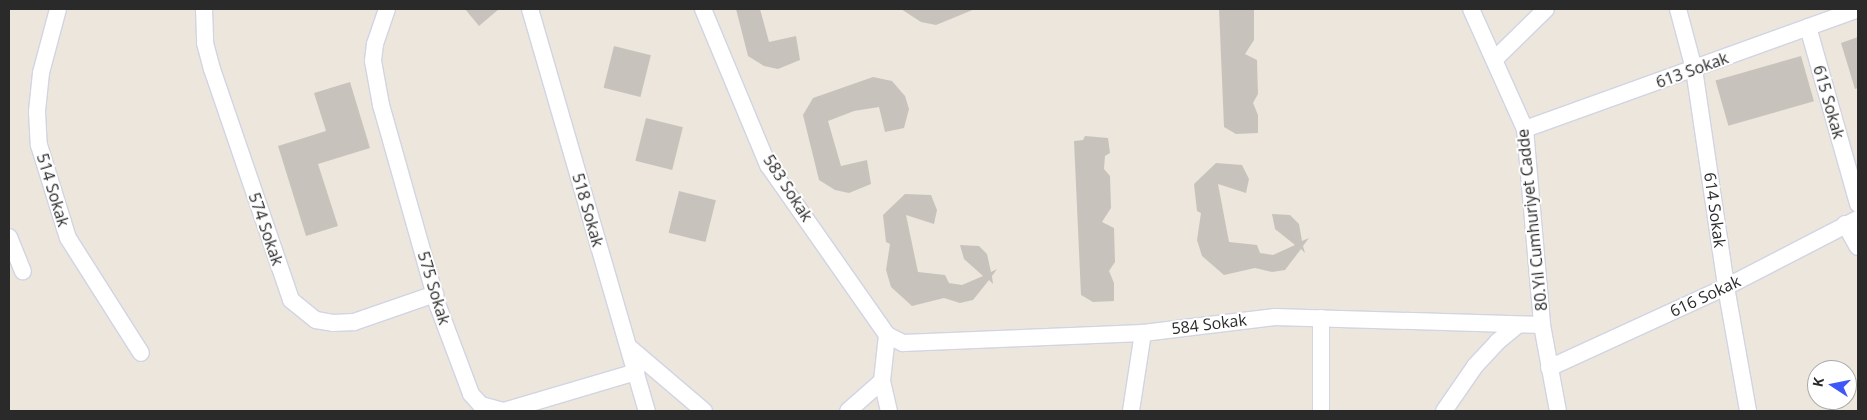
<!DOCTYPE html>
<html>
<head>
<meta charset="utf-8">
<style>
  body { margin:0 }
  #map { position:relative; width:1867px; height:420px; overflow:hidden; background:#ece6dc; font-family:"Open Sans",sans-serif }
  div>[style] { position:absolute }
  .building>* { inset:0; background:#c7c3bc; transform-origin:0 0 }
  .roads { filter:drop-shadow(1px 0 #d1d4e3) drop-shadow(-1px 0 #d1d4e3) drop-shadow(0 1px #d1d4e3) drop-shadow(0 -1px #d1d4e3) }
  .street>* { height:16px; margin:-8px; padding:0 8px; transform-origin:8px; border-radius:8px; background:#fff }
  span { translate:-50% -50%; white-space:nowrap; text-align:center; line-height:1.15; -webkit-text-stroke:4px #fff; paint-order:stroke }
  .street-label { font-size:16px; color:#2a2a2a }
  .frame { position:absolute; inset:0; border:10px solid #2a2a2a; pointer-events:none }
  .north { position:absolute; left:1807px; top:360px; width:50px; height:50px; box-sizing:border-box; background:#fff; border:1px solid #aaa; border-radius:50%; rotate:281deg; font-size:14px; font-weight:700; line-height:20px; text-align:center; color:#2a2a2a }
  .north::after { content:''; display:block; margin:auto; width:18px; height:22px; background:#3d57f8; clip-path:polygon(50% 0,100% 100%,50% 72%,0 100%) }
</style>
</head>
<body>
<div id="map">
  <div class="building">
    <i style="clip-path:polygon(465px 9px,499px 9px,479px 26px)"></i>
    <i style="clip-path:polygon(736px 9px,760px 9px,769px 42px,796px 36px,800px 60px,778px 69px,764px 66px,748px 56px)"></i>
    <i style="clip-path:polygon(901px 9px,975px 9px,936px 25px,921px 22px)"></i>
    <i style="clip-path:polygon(1219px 9px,1254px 9px,1254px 40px,1245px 54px,1257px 60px,1258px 94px,1253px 103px,1258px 115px,1258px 133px,1236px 134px,1224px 127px)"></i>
    <i style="clip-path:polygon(1858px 37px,1858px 88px,1855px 89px,1841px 43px)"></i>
    <i style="left:614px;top:46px;width:38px;height:43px;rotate:14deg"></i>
    <i style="left:1801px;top:56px;width:47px;height:89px;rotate:74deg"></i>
    <i style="clip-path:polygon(873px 77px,892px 81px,905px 96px,909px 109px,904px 128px,885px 132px,879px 107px,854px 111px,828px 121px,841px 166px,867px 160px,871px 184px,849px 193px,835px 190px,819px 180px,803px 115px,813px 98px)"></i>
    <i style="clip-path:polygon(350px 82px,370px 148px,318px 164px,338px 226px,306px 236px,278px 146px,326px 131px,314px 93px)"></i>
    <i style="left:646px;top:118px;width:38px;height:44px;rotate:14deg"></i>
    <i style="clip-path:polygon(1085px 136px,1108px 138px,1110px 153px,1105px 156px,1104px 169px,1110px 176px,1111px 208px,1102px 222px,1114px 228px,1115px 262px,1109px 271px,1114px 283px,1114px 301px,1093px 302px,1081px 295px,1074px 141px,1083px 140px)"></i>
    <i style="clip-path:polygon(1216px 163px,1242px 165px,1249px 179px,1246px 193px,1218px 184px,1229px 242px,1257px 245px,1260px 253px,1273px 255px,1295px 245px,1275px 229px,1272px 214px,1290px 215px,1299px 224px,1302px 241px,1309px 238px,1303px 246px,1305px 253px,1301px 249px,1285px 270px,1272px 272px,1255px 268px,1224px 275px,1202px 256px,1197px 240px,1201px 213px,1197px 211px,1194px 184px)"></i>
    <i style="left:679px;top:191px;width:38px;height:43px;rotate:14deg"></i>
    <i style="clip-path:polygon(905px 194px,931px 195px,937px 210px,934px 224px,906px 215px,918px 272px,945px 275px,949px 283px,962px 285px,983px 276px,964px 259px,960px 245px,979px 246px,987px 254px,991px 272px,997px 269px,992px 276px,993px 284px,989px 280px,973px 300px,960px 303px,944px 298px,912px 306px,891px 287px,886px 270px,890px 244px,886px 242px,883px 215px)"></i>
  </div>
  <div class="roads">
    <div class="street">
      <i style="left:58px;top:9px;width:66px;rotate:104.9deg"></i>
      <i style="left:41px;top:73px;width:39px;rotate:96deg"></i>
      <i style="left:37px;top:112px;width:33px;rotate:87deg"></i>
      <i style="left:39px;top:145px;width:97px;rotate:72.7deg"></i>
      <i style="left:68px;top:238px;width:136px;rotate:57.6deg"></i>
      <i style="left:204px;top:9px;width:34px;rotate:88deg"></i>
      <i style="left:205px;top:43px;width:27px;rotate:75deg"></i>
      <i style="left:212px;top:69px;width:244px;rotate:71.1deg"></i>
      <i style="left:291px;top:300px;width:32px;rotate:39deg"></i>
      <i style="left:316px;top:320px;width:17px;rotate:10deg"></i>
      <i style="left:333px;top:323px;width:21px;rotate:-3deg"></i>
      <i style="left:354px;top:322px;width:86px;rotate:-19.1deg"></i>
      <i style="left:387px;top:9px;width:37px;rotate:109deg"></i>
      <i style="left:375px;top:44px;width:17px;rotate:97deg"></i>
      <i style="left:373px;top:61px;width:45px;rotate:79.7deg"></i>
      <i style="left:381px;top:105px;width:209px;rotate:74.2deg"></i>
      <i style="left:438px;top:306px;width:94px;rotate:69.4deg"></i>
      <i style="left:471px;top:394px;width:15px;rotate:48deg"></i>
      <i style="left:481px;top:405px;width:24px;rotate:15deg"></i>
      <i style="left:504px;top:411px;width:138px;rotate:-16.5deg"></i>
      <i style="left:530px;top:9px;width:419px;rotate:73.8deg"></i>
      <i style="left:703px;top:9px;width:169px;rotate:67.4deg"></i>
      <i style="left:768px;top:165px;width:208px;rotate:55deg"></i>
      <i style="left:887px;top:335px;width:18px;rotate:27deg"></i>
      <i style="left:903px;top:343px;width:240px;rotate:-2.4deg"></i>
      <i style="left:1143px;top:333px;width:133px;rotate:-6.9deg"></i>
      <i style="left:1275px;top:317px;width:267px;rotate:1.7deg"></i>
      <i style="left:1471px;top:9px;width:132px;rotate:65.8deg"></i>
      <i style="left:1525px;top:129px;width:197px;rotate:85deg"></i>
      <i style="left:1542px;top:325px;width:87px;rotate:79.5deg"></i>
      <i style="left:1678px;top:9px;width:62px;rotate:75.1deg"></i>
      <i style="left:1694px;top:69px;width:220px;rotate:81.6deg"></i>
      <i style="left:1726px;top:287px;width:126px;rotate:79.9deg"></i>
      <i style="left:1808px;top:27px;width:184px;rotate:74.2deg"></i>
      <i style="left:1495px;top:59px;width:71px;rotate:-44.4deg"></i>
      <i style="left:1525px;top:129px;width:354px;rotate:-19.8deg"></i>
      <i style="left:1845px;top:224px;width:26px;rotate:61deg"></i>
      <i style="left:9px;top:237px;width:37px;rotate:68deg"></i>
      <i style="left:887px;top:335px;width:46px;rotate:96.2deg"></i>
      <i style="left:882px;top:381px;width:31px;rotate:77deg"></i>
      <i style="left:630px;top:348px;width:97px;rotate:40.4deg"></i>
      <i style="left:1549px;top:368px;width:195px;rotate:-24.6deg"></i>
      <i style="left:1726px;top:287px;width:148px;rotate:-27.3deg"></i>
      <i style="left:848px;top:411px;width:45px;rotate:-41.4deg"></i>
      <i style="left:1131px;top:411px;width:79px;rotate:-81.3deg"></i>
      <i style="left:1321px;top:411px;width:93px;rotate:-90deg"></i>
      <i style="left:1444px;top:411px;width:55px;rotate:-55.4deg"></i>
      <i style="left:1475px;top:366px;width:33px;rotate:-47deg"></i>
      <i style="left:1497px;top:342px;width:26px;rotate:-39deg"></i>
    </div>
  </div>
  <div class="street-label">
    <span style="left:1692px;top:70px;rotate:-20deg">613 Sokak</span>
    <span style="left:1829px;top:102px;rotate:74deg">615 Sokak</span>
    <span style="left:788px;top:188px;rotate:57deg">583 Sokak</span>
    <span style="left:53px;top:190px;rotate:73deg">514 Sokak</span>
    <span style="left:588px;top:210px;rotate:74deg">518 Sokak</span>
    <span style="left:1715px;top:210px;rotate:82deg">614 Sokak</span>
    <span style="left:1532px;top:220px;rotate:-96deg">80.Yıl Cumhuriyet Cadde</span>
    <span style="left:266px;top:229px;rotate:71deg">574 Sokak</span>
    <span style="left:434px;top:288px;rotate:73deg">575 Sokak</span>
    <span style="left:1705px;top:296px;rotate:-25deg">616 Sokak</span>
    <span style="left:1209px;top:324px;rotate:-7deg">584 Sokak</span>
  </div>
  <div class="frame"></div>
  <div class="north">K</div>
</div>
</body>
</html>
